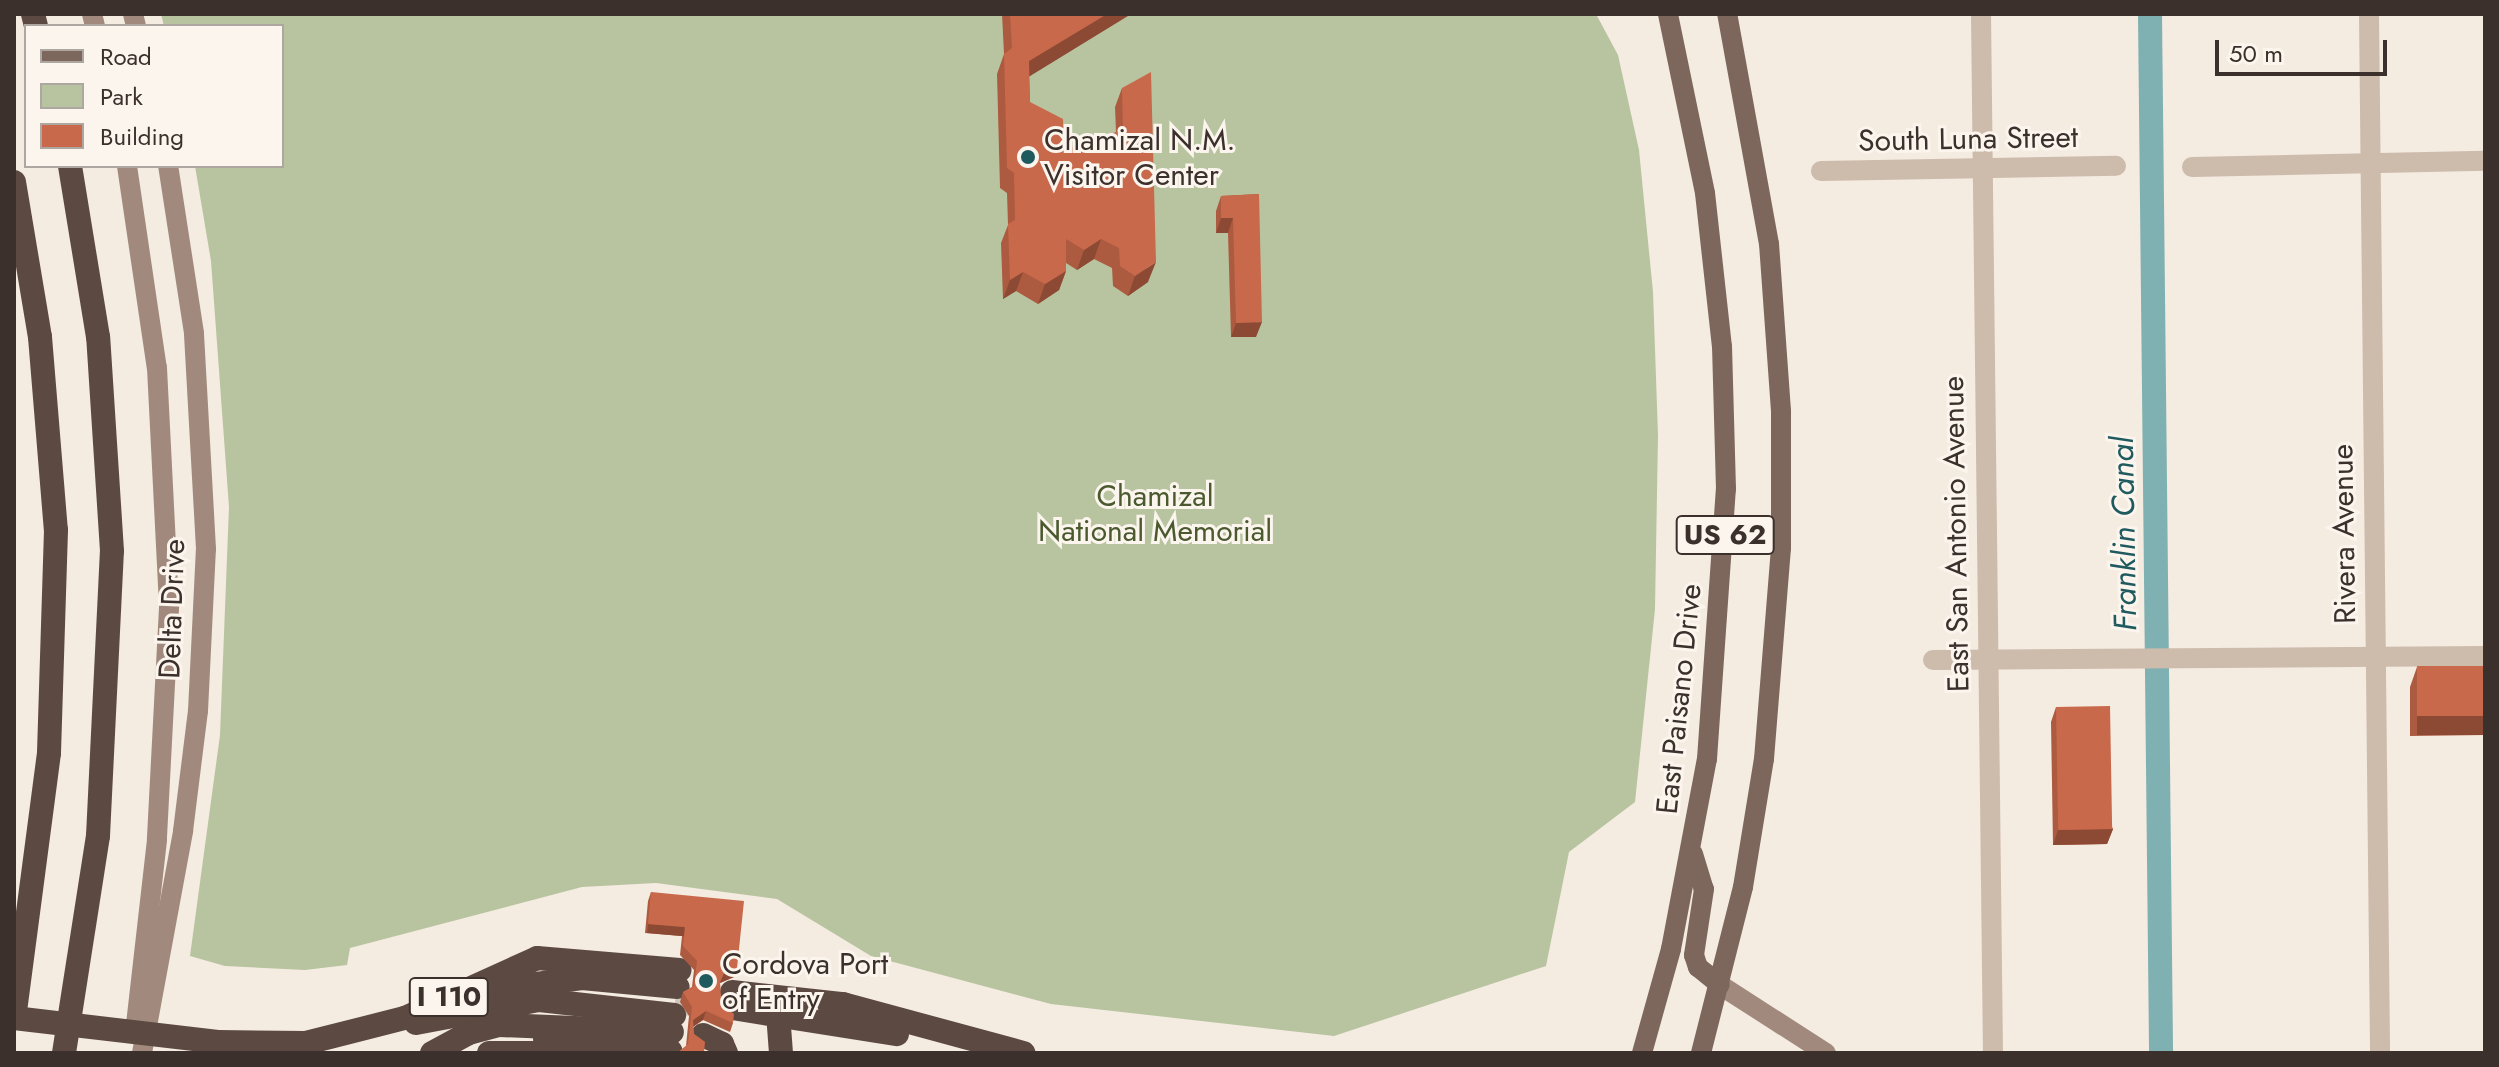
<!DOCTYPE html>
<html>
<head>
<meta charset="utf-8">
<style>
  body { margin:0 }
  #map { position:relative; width:2499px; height:1067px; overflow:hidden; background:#f4ebe1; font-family:Jost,sans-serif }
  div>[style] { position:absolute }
  .green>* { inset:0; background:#b8c4a0 }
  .canal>* { height:24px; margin:-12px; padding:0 12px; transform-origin:12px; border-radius:12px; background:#7fb0b2 }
  .highway-tunnel>* { height:24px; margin-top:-12px; transform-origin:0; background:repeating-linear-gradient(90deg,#cfc6bd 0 24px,transparent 0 36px) }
  .street>* { height:20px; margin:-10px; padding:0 10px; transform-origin:10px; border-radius:10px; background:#cdbbac }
  .secondary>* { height:20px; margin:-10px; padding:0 10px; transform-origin:10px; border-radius:10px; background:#a18a7d }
  .primary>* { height:20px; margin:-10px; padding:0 10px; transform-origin:10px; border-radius:10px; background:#7d675c }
  .highway>* { height:24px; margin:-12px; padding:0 12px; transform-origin:12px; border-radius:12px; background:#5c4a42 }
  .wall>* { inset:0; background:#ac5a40 }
  .shaded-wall>* { inset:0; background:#8c4a34; transform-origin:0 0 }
  .building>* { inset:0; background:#c8694b; transform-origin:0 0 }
  .dots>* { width:22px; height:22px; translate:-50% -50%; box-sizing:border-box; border:4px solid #fbf5ee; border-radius:50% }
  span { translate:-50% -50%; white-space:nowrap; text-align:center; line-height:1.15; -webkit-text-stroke:6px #fbf5ee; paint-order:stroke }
  .shield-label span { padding:2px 6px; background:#fbf5ee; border:2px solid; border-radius:6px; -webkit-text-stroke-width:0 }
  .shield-label { font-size:28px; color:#3b302b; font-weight:700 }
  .street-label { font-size:30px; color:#3b302b }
  .poi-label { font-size:30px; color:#3b302b }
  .left { translate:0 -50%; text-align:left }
  .park-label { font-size:30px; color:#4a5a2e }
  .water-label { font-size:32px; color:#1f5a5e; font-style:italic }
  .frame { position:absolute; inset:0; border:16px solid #3b302b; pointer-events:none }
  .legend { position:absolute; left:24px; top:24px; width:260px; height:144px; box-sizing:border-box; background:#fbf5ee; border:2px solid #aea6a0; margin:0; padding:10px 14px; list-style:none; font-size:24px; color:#3b302b }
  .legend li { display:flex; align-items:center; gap:16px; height:40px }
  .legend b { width:40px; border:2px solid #aea6a0 }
  .scale { position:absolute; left:2215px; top:40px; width:172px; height:36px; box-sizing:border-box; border:4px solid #3b302b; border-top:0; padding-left:10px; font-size:24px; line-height:28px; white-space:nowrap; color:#3b302b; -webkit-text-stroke:6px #fbf5ee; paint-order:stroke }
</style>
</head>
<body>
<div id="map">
  <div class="green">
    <i style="clip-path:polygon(161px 14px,1596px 14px,1618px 55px,1639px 150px,1653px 292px,1658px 435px,1655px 609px,1635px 802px,1569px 852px,1546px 966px,1334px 1036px,1051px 1004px,871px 956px,777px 899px,656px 883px,582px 887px,350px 948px,347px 965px,305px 970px,225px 966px,190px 956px,220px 735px,229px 507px,211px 261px,195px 166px,282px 166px,282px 26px,164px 26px)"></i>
  </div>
  <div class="canal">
    <i style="left:2150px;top:14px;width:1039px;rotate:89.39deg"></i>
  </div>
  <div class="highway-tunnel">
    <i style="left:675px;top:1002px;width:38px;rotate:6deg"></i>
  </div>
  <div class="street">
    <i style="left:1981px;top:14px;width:1039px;rotate:89.34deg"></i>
    <i style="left:2369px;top:14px;width:1039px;rotate:89.39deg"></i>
    <i style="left:2192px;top:167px;width:293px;rotate:-1.2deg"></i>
    <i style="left:1821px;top:171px;width:295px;rotate:-1deg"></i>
    <i style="left:1933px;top:660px;width:552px;rotate:-0.42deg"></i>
  </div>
  <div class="secondary">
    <i style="left:92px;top:14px;width:12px;rotate:76deg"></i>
    <i style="left:133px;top:14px;width:12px;rotate:76deg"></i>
    <i style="left:127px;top:166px;width:204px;rotate:81.6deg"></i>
    <i style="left:157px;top:368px;width:240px;rotate:87.1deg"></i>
    <i style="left:169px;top:608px;width:232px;rotate:93deg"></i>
    <i style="left:157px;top:840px;width:195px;rotate:96.5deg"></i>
    <i style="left:1720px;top:985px;width:126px;rotate:32.7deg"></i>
    <i style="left:142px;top:1053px;width:226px;rotate:-79.5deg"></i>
    <i style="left:183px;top:831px;width:121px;rotate:-82.9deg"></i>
    <i style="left:198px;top:711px;width:162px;rotate:-87.2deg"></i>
    <i style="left:206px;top:549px;width:216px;rotate:-93.2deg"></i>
    <i style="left:194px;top:333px;width:169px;rotate:-98.8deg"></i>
  </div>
  <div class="primary">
    <i style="left:1693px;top:854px;width:37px;rotate:73deg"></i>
    <i style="left:1704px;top:889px;width:67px;rotate:98.6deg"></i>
    <i style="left:1694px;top:955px;width:13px;rotate:72deg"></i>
    <i style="left:1698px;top:967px;width:28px;rotate:39deg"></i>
    <i style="left:1642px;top:1053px;width:108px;rotate:-74.4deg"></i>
    <i style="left:1671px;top:949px;width:193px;rotate:-79.3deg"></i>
    <i style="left:1707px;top:759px;width:271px;rotate:-86deg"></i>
    <i style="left:1726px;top:489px;width:142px;rotate:-91.6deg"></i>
    <i style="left:1722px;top:347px;width:155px;rotate:-96.3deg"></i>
    <i style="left:1705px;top:193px;width:183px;rotate:-101.7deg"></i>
    <i style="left:1701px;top:1053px;width:171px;rotate:-75.8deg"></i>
    <i style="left:1743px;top:887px;width:130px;rotate:-80.7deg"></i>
    <i style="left:1764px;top:759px;width:212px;rotate:-85.4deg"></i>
    <i style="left:1781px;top:548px;width:137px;rotate:-90deg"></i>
    <i style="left:1781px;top:411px;width:167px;rotate:-94.1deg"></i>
    <i style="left:1769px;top:244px;width:234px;rotate:-100.3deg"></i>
  </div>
  <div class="highway">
    <i style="left:33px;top:14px;width:12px;rotate:76deg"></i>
    <i style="left:14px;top:182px;width:157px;rotate:80.5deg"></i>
    <i style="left:40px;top:337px;width:194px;rotate:85.3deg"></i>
    <i style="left:56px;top:530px;width:223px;rotate:91.8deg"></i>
    <i style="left:49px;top:753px;width:267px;rotate:97.5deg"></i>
    <i style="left:490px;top:990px;width:93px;rotate:-7.4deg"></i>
    <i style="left:582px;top:978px;width:96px;rotate:5.4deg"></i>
    <i style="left:732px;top:992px;width:112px;rotate:6.2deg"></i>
    <i style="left:843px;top:1004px;width:187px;rotate:15.2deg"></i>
    <i style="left:777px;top:1000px;width:53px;rotate:85.7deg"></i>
    <i style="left:732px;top:1008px;width:167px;rotate:9deg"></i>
    <i style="left:14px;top:1018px;width:205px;rotate:6.7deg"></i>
    <i style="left:218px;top:1042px;width:88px;rotate:0.7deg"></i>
    <i style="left:306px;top:1043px;width:102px;rotate:-14.2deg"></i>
    <i style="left:405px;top:1018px;width:145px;rotate:-24.4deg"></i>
    <i style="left:537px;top:958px;width:143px;rotate:4.8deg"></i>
    <i style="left:416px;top:1023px;width:125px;rotate:-10.6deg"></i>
    <i style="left:539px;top:1000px;width:136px;rotate:6.3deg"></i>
    <i style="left:703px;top:1035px;width:21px;rotate:25deg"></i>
    <i style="left:722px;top:1044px;width:10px;rotate:66deg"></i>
    <i style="left:545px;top:1039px;width:126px;rotate:5.5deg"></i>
    <i style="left:64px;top:1053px;width:220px;rotate:-81.1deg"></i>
    <i style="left:98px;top:836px;width:285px;rotate:-87.2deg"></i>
    <i style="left:112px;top:551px;width:214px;rotate:-93.7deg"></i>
    <i style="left:98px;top:337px;width:173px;rotate:-99.3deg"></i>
    <i style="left:432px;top:1053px;width:42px;rotate:-28.4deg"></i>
    <i style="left:469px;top:1033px;width:31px;rotate:-15deg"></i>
    <i style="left:499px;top:1025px;width:173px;rotate:2.3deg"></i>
    <i style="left:489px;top:1053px;width:56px"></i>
  </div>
  <div class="wall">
    <i style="clip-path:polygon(1002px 14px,1131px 14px,1029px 76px,1030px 102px,1064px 151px,1093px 144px,1116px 132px,1115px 107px,1122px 88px,1148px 282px,1128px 296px,1113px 286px,1112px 268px,1094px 259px,1077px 270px,1066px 263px,1066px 271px,1059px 290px,1038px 304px,1016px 291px,1003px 299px,1001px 243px,1008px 225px,1007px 193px,1000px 188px,997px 74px,1004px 54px)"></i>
    <i style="clip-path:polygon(1259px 194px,1256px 337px,1231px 337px,1228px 233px,1216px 233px,1216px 211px,1221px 196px)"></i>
    <i style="clip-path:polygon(2485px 666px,2485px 735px,2410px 736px,2410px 687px,2417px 667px)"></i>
    <i style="clip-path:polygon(2056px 707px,2113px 829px,2107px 844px,2053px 845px,2051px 722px)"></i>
    <i style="clip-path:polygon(651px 892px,737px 968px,734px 977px,720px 983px,721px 1004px,733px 1023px,730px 1032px,703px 1020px,693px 1027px,694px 1034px,705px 1042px,686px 1046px,689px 1016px,680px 1002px,683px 992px,692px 987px,694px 970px,680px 955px,682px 936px,645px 933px,648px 901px)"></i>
  </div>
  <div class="shaded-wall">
    <i style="clip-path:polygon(1107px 14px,1131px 14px,1022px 81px,1029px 61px)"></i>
    <i style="clip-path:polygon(1221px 218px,1233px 218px,1228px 233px,1216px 233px)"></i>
    <i style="clip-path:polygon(1101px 239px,1094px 259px,1077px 270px,1084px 250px)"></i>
    <i style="clip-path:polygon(1156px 262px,1148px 282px,1128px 296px,1135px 276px)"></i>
    <i style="clip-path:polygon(1066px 271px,1059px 290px,1038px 304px,1045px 284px)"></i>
    <i style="clip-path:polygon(1023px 272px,1016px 291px,1003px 299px,1010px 280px)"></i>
    <i style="clip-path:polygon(1262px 322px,1256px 337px,1231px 337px,1236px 323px)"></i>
    <i style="left:2485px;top:716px;width:19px;height:68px;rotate:90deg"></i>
    <i style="clip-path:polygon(2113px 829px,2107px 844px,2053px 845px,2058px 830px)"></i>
    <i style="left:648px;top:924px;width:37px;height:9px;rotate:5deg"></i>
    <i style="clip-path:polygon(737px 968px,734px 977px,720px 983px,724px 973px)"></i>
    <i style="clip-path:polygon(706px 1011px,703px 1020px,689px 1029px,693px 1020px)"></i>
  </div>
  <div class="building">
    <i style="clip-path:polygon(1010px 14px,1107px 14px,1029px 61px,1030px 102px,1063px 119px,1064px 151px,1086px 140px,1093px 144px,1123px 128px,1122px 88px,1151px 72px,1156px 262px,1135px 276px,1120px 266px,1119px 248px,1101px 239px,1084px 250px,1066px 239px,1066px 271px,1045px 284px,1023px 272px,1010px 280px,1008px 224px,1015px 220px,1014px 173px,1007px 168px,1004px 54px,1012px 48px)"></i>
    <i style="clip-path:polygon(1259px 194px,1262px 322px,1236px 323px,1233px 218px,1221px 218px,1221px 196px)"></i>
    <i style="left:2485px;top:666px;width:50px;height:68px;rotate:90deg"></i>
    <i style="left:2110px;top:706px;width:123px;height:54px;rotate:89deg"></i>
    <i style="clip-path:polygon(651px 892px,744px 901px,737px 968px,724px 973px,720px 982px,721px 1004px,734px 1014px,733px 1023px,706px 1011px,693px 1020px,694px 1034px,705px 1042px,704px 1053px,677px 1053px,688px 1044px,692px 1007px,683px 992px,694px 986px,697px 961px,683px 946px,685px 927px,648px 924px)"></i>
  </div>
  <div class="dots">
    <i style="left:1028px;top:157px;background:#1f5a5e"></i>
    <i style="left:706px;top:981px;background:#1f5a5e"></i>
  </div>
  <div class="shield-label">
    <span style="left:1725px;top:535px">US 62</span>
    <span style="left:449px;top:997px">I 110</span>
  </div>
  <div class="street-label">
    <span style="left:1968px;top:139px;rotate:-1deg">South Luna Street</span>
    <span style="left:1956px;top:534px;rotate:-91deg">East San Antonio Avenue</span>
    <span style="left:2344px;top:534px;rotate:-91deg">Rivera Avenue</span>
    <span style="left:172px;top:609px;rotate:-88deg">Delta Drive</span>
    <span style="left:1679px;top:699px;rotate:-84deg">East Paisano Drive</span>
  </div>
  <div class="poi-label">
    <span class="left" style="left:1044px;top:157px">Chamizal N.M.<br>Visitor Center</span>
    <span class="left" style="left:722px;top:981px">Cordova Port<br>of Entry</span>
  </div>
  <div class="park-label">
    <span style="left:1155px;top:513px">Chamizal<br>National Memorial</span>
  </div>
  <div class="water-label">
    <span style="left:2124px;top:534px;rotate:-91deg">Franklin Canal</span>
  </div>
  <div class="frame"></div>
  <ul class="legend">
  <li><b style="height:10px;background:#7d675c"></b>Road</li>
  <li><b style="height:22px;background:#b8c4a0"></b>Park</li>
  <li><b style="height:22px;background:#c8694b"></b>Building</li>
  </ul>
  <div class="scale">50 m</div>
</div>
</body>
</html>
